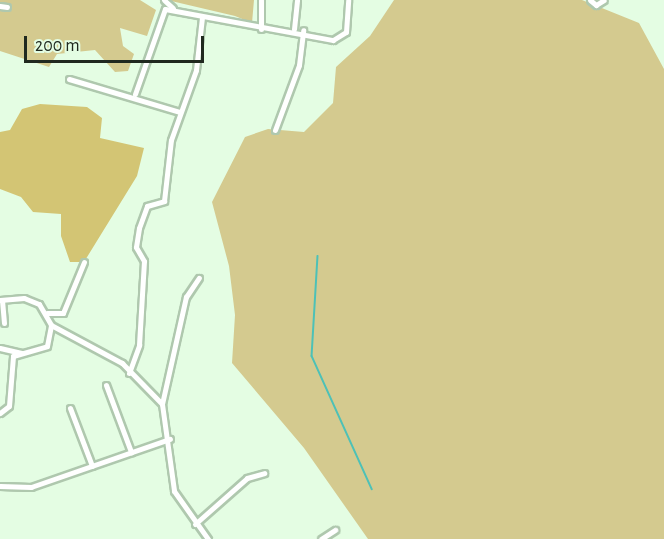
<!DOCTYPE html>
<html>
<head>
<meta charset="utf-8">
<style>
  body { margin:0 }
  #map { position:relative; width:664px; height:539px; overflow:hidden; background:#e4fde3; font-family:"Alegreya Sans",sans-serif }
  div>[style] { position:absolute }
  .green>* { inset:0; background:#d4ca8f }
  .forest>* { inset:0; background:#d3c574 }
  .stream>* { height:1.5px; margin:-0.75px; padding:0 0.75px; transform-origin:0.75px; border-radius:0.75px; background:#4dc1b7 }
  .roads { filter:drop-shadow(2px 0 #afc8ae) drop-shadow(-2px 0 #afc8ae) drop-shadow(0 2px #afc8ae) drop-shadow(0 -2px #afc8ae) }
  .minor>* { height:5px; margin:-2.5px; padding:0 2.5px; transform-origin:2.5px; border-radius:2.5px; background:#fff }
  span { translate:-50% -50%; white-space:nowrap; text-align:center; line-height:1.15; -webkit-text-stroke:5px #e4fde3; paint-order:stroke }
  .scale { position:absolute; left:24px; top:36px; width:180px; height:27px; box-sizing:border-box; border:3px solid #20291f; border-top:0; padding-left:8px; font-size:18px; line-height:21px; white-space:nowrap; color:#20291f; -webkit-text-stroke:4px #e4fde3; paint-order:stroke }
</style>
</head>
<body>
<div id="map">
  <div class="green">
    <i style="clip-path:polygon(0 0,140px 0,156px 10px,147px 36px,120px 28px,123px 46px,134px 54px,128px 71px,115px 72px,95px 50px,57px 54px,49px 67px,0 51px)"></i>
    <i style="clip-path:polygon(167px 0,254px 0,252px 23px,235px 16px)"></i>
    <i style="clip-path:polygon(394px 0,582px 0,639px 23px,664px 69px,664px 539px,368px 539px,304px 448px,232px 363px,235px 315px,229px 266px,212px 202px,245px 137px,268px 129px,304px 132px,333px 103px,336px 67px,370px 36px)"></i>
  </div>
  <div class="forest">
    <i style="clip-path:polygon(40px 104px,87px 107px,102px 118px,100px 138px,144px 148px,137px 176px,84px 262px,70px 262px,61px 236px,61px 214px,33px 212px,21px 197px,0 189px,0 132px,10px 130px,22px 109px)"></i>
  </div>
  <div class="stream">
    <i style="left:318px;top:256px;width:100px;rotate:93.4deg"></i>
    <i style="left:312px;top:356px;width:146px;rotate:65.7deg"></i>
  </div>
  <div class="roads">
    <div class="minor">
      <i style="left:164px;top:0;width:12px;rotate:42deg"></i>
      <i style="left:590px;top:0;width:8px;rotate:40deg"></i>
      <i style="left:596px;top:5px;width:9px;rotate:-32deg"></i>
      <i style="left:0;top:6px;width:7px;rotate:8deg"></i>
      <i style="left:261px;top:29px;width:29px;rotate:-90deg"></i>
      <i style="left:294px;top:29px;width:29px;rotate:-84deg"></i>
      <i style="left:69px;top:79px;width:116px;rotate:16.6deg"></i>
      <i style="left:135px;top:94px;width:90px;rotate:-70.6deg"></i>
      <i style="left:165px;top:9px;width:171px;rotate:10.5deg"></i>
      <i style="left:333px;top:40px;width:15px;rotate:-32deg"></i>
      <i style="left:346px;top:32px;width:32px;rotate:-86deg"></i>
      <i style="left:275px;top:130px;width:69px;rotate:-69.7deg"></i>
      <i style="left:299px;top:65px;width:35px;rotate:-83deg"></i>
      <i style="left:0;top:300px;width:24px;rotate:-5deg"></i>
      <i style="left:24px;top:298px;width:16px;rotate:22deg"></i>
      <i style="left:39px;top:304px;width:24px;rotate:60deg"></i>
      <i style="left:51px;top:325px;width:81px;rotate:28.2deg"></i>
      <i style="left:122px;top:363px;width:57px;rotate:45.7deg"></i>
      <i style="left:162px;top:404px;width:88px;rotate:82.1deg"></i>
      <i style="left:174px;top:491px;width:59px;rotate:54.7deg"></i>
      <i style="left:2px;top:300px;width:23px;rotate:85deg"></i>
      <i style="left:47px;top:313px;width:16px"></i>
      <i style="left:63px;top:313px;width:55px;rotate:-67.6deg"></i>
      <i style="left:0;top:348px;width:22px;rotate:13deg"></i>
      <i style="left:129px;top:373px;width:30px;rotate:-70deg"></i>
      <i style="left:139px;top:345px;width:84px;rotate:-86.6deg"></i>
      <i style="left:144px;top:261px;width:16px;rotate:-120deg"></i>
      <i style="left:136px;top:247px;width:19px;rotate:-81deg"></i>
      <i style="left:139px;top:228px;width:23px;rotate:-70deg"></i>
      <i style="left:147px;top:206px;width:18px;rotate:-16deg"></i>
      <i style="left:164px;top:201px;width:61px;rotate:-83.5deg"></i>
      <i style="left:171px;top:140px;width:74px;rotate:-70.3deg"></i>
      <i style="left:196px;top:70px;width:53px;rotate:-83.5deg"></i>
      <i style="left:106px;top:385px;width:72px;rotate:69.5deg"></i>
      <i style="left:162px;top:404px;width:110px;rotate:-77.4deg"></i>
      <i style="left:186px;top:297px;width:23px;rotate:-56deg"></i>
      <i style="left:70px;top:408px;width:62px;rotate:69.2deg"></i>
      <i style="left:0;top:413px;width:11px;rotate:-38deg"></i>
      <i style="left:9px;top:406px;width:50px;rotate:-85.4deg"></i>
      <i style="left:13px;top:356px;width:35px;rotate:-16deg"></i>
      <i style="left:47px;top:346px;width:21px;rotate:-79deg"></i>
      <i style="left:0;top:486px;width:31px;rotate:2deg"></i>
      <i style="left:31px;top:487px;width:147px;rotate:-19.1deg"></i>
      <i style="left:195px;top:524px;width:69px;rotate:-41.5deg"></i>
      <i style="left:247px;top:478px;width:18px;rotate:-16deg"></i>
      <i style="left:321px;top:539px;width:17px;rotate:-33deg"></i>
    </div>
  </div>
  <div class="scale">200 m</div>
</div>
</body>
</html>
